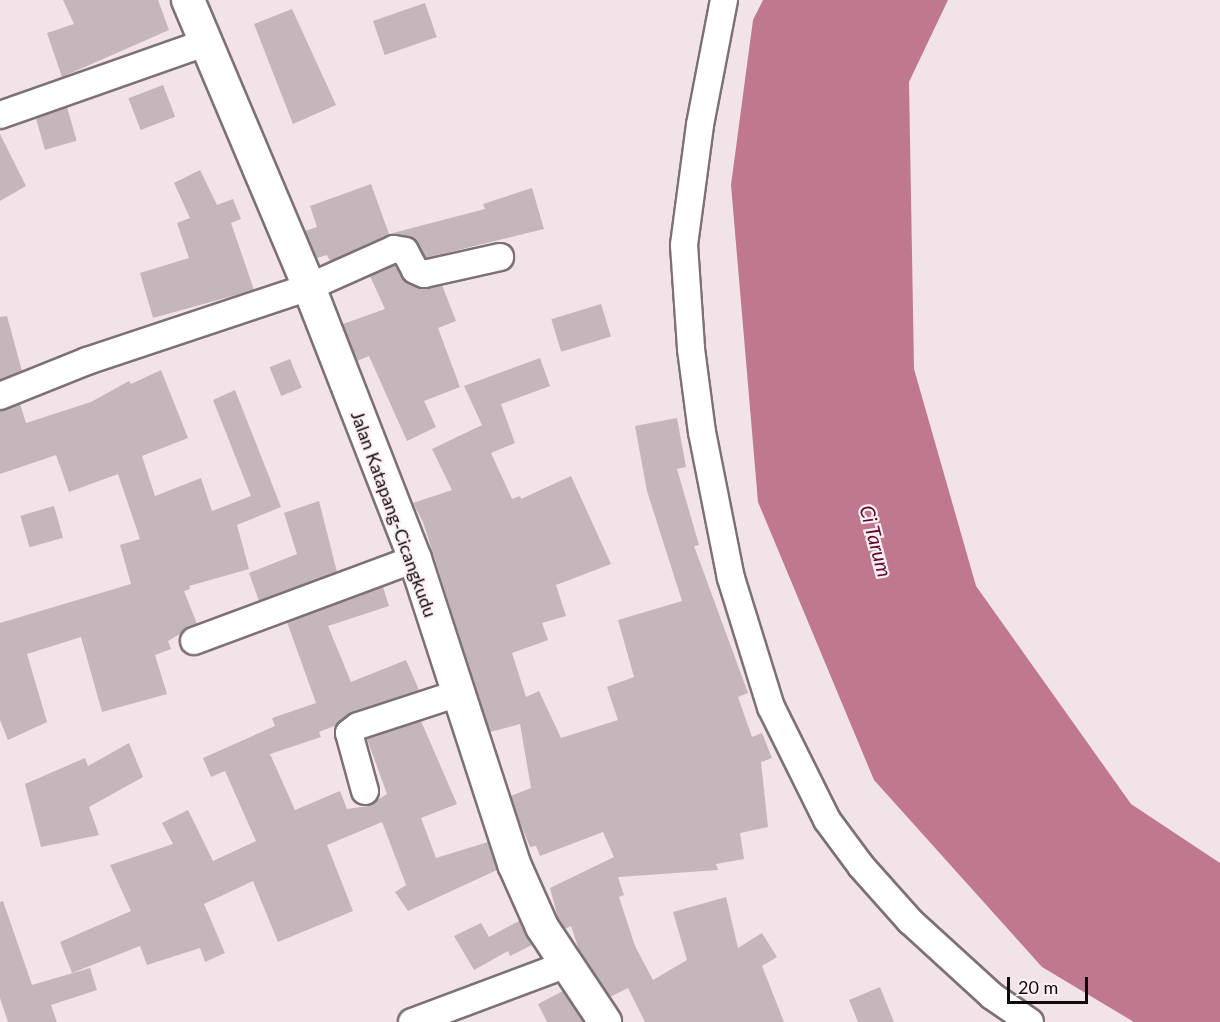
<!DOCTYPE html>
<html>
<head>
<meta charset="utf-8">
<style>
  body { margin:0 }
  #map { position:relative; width:1220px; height:1022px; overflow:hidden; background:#f1e3e7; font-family:Lato,sans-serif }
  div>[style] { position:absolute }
  .water>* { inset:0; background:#bf788e }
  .building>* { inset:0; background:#c4b6ba; transform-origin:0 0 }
  .roads { filter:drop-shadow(2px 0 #7d7174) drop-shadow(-2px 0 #7d7174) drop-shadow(0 2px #7d7174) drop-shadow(0 -2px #7d7174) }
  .minor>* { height:26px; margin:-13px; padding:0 13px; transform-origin:13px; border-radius:13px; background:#fff }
  .tertiary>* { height:32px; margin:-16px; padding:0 16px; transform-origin:16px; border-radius:16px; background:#fff }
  span { translate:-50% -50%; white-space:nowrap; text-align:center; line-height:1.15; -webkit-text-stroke:4.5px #fff0f4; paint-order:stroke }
  .street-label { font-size:18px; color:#0e0a0b }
  .water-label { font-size:20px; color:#5f062f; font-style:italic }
  .scale { position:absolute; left:1007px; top:977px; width:81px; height:27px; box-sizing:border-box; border:3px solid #0e0a0b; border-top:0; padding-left:8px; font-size:18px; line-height:21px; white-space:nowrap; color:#0e0a0b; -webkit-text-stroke:4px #fff0f4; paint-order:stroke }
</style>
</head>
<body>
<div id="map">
  <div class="water">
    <i style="clip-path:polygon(763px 0,948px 0,909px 82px,914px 369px,976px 586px,1131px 804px,1220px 863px,1220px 1022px,1134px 1022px,1042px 967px,874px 780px,758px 502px,731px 185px,753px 20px)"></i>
  </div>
  <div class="building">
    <i style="clip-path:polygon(63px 0,158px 0,169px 30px,62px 77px,47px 33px,74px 24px)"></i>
    <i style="left:425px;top:3px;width:36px;height:55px;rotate:71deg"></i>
    <i style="clip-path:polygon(292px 9px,336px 105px,293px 124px,254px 24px)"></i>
    <i style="left:163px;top:85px;width:34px;height:37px;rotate:69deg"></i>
    <i style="left:67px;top:107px;width:35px;height:33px;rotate:74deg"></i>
    <i style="clip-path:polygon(0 134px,26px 186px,0 201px)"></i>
    <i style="clip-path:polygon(200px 170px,217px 205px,233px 199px,241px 219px,231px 223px,254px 290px,153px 318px,140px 273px,189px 258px,177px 223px,190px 218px,174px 183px)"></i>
    <i style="clip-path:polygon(371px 184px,389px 234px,485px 209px,483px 204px,532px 188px,544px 229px,426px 258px,414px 239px,396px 234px,330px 261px,327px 255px,317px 258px,305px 231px,317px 227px,310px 206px)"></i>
    <i style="clip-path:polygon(395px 265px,402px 278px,418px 288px,442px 285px,456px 321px,438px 328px,460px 387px,424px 401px,436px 427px,407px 441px,369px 356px,357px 361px,343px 324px,385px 309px,370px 276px)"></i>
    <i style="left:601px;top:304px;width:34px;height:52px;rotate:73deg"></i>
    <i style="clip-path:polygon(7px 316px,22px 371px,0 380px,0 317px)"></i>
    <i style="clip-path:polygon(540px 358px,550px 386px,501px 404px,515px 443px,491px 453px,512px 499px,520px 496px,521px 499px,571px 476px,611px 564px,556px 585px,566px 616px,542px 623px,548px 640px,512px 653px,526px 697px,539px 691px,561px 738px,618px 720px,607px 687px,634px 677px,618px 620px,682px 601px,647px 491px,635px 426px,677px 418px,686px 467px,677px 469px,699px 545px,694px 546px,748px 693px,738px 697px,752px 737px,762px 733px,772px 758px,761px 762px,768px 827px,740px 833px,744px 859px,716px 864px,718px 870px,618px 877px,624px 895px,619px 897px,635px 946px,653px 980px,687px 960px,673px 912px,726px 897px,738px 948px,762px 933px,777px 957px,762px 966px,784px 1022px,645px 1022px,628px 988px,610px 997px,579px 950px,571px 926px,565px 929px,558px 918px,550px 888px,614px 857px,603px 832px,540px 856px,536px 846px,530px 847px,519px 820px,511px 796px,531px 788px,520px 724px,490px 732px,423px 522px,413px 503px,452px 490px,432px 449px,482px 425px,464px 386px)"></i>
    <i style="left:290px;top:359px;width:31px;height:22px;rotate:68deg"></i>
    <i style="clip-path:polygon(161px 370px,188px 438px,142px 456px,155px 496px,201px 478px,212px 511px,251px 496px,213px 400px,235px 390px,281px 507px,237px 525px,249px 569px,189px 586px,190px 589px,184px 591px,197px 624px,168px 641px,171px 649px,155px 655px,167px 694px,102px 712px,81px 637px,27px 654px,47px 722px,8px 740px,0 720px,0 623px,131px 584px,120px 545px,140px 539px,118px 474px,69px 492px,56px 455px,0 474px,0 411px,20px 404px,26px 423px,91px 402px,129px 381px,131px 384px)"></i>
    <i style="clip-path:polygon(319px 501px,337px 572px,259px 601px,249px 573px,297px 554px,284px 513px)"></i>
    <i style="left:54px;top:506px;width:33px;height:35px;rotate:74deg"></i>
    <i style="clip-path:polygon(383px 587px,389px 606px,328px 626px,351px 682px,406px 660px,419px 690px,353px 712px,337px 725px,319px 732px,321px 737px,270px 754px,295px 810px,340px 791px,347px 809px,368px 806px,387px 794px,367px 739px,421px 721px,457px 804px,421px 818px,436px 858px,488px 842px,497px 870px,408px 911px,395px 892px,406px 885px,382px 822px,327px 845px,353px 911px,278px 942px,253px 881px,204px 904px,225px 953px,205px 962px,200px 948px,147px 965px,140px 946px,72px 973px,60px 942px,131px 911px,110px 865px,173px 844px,162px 823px,188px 810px,213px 861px,256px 841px,225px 771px,211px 777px,203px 758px,275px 726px,272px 718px,316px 703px,287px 622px)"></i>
    <i style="clip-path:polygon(129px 743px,143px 777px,89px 807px,99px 835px,41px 847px,25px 784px,85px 758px,88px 766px)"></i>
    <i style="clip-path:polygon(3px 901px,32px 985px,90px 968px,97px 990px,51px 1005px,57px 1022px,8px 1022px,0 998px,0 902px)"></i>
    <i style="clip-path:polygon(519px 921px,532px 945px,510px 956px,508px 951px,474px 970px,454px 936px,481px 923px,489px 937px)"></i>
    <i style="clip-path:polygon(880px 987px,894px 1022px,858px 1022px,849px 1000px)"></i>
    <i style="clip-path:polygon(563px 991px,583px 1022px,547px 1022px,538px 1004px)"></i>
  </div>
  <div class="roads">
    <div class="minor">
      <i style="left:724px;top:0;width:127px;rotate:100.9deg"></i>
      <i style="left:700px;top:125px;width:121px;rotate:97.6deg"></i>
      <i style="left:684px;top:245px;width:104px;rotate:86.1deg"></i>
      <i style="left:691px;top:349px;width:84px;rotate:82.5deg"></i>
      <i style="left:702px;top:432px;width:149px;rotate:78.8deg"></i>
      <i style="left:731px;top:578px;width:135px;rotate:72.8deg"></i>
      <i style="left:771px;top:707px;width:126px;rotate:63.6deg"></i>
      <i style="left:827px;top:820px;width:57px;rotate:53.5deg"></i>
      <i style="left:861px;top:866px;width:74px;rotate:48.3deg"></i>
      <i style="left:910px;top:921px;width:111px;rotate:42.4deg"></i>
      <i style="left:992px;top:996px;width:46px;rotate:34.4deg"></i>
      <i style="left:0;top:115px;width:219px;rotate:-19.4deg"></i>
      <i style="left:0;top:396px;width:94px;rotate:-21.9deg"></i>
      <i style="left:87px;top:361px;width:234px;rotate:-18.4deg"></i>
      <i style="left:309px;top:287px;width:93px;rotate:-24.1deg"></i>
      <i style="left:394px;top:249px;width:11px;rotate:10deg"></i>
      <i style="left:405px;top:251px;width:21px;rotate:62deg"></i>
      <i style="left:415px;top:270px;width:10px;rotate:24deg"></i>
      <i style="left:424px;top:274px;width:78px;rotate:-12.6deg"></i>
      <i style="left:194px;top:641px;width:236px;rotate:-20.4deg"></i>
      <i style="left:365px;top:791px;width:60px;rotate:-105.4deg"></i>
      <i style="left:349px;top:733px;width:11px;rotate:-38deg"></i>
      <i style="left:358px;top:726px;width:103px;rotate:-18.1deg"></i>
      <i style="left:412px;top:1022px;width:165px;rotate:-20.5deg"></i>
    </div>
    <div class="tertiary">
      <i style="left:188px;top:0;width:311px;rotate:67.1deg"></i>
      <i style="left:309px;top:287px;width:292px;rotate:68.7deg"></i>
      <i style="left:415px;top:559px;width:321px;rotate:72deg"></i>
      <i style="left:514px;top:864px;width:69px;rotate:66deg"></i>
      <i style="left:542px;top:927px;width:114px;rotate:56.4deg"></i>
    </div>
  </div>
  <div class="street-label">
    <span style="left:394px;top:514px;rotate:70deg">Jalan Katapang-Cicangkudu</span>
  </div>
  <div class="water-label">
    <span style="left:876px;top:541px;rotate:75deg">Ci Tarum</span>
  </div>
  <div class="scale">20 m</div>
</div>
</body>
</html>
